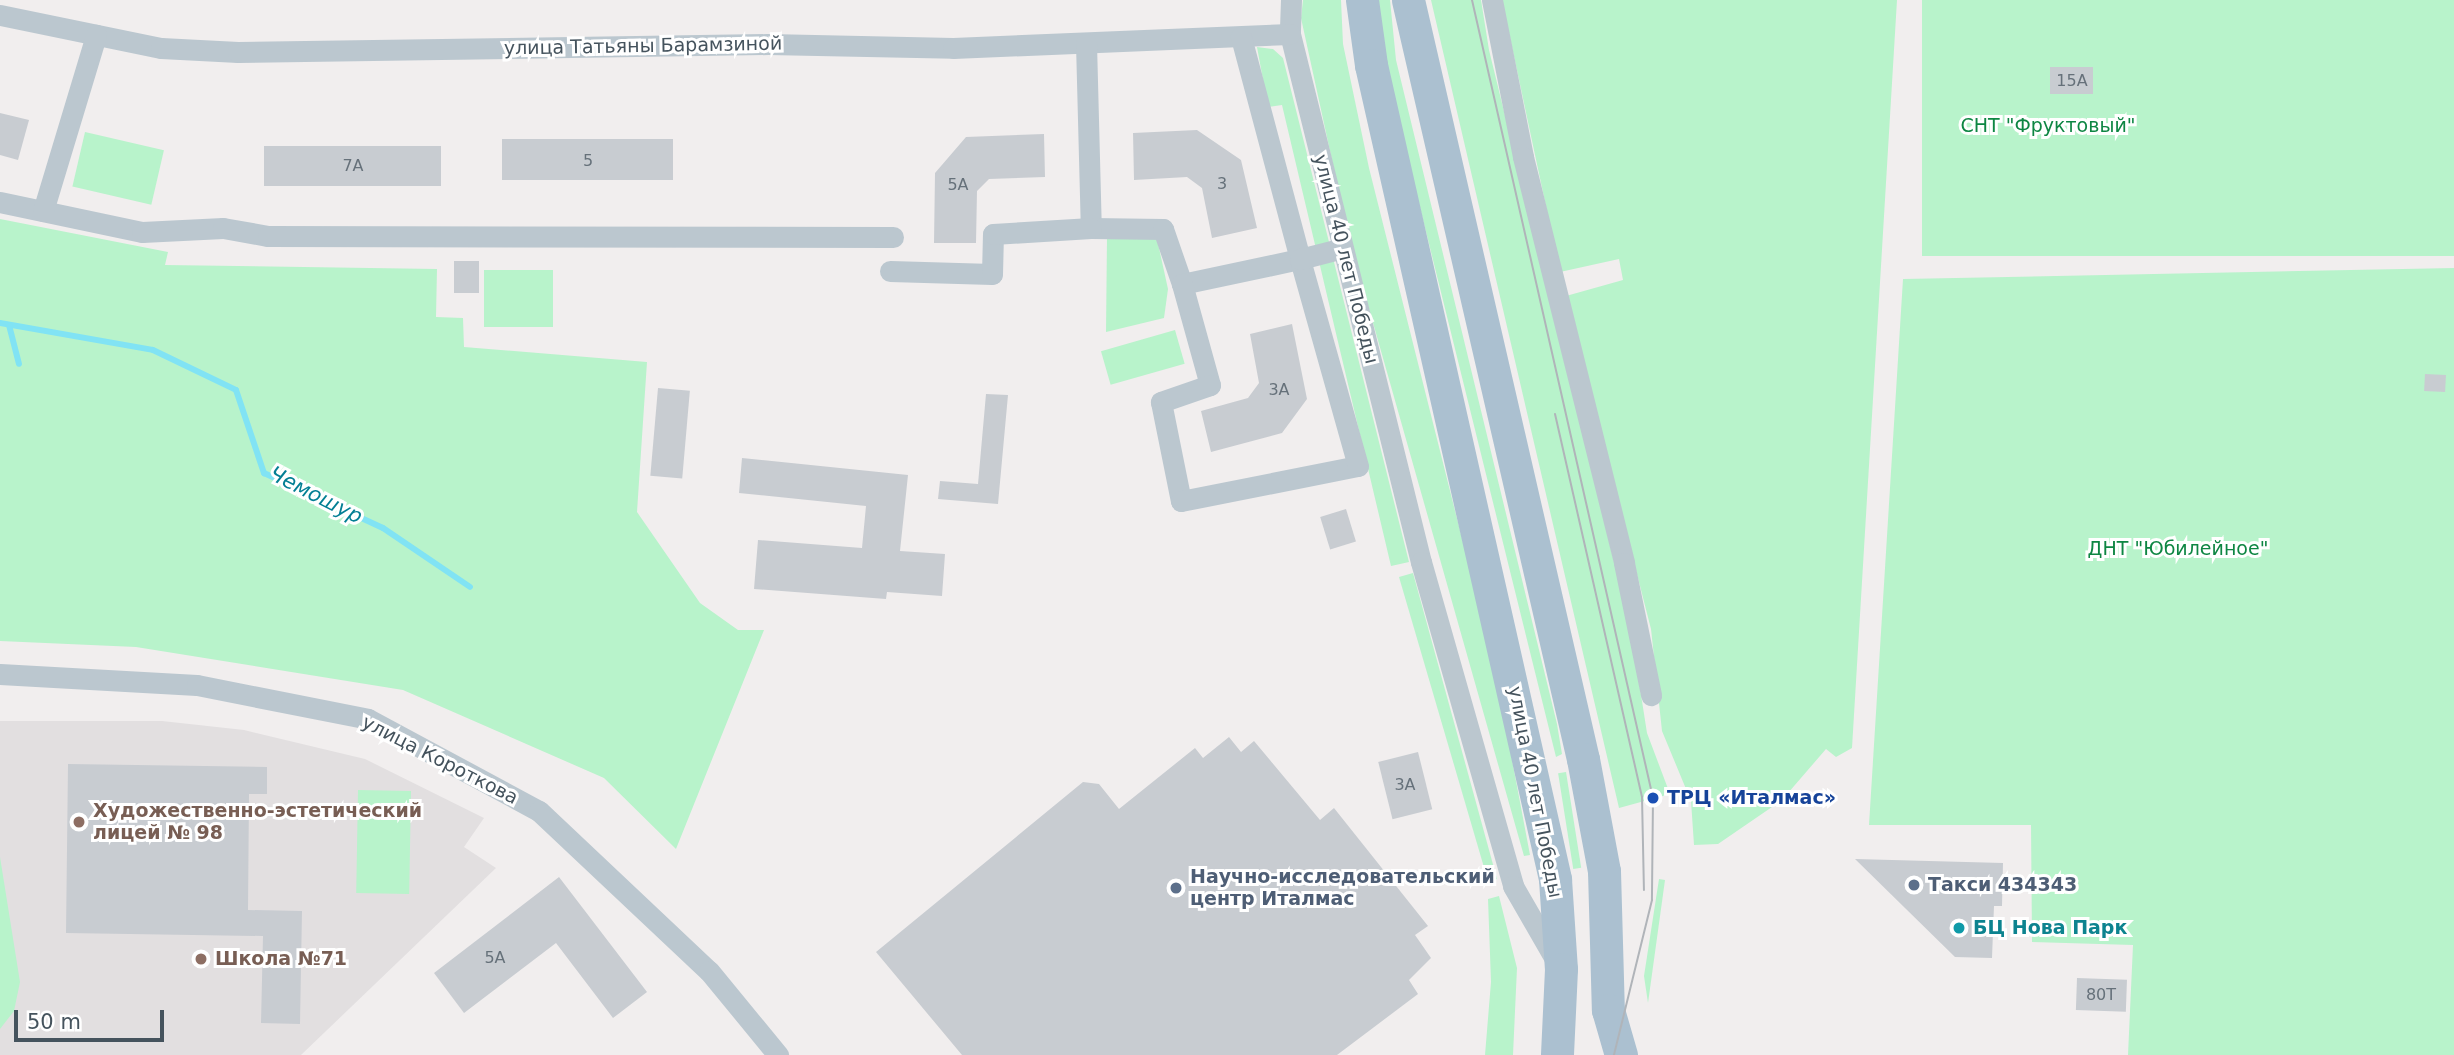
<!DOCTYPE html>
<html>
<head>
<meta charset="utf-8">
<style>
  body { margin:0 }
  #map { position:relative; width:2454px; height:1055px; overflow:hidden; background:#f1eeee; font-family:"DejaVu Sans",sans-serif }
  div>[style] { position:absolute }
  .education>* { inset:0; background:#e2dfe0 }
  .green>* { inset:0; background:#b8f3cb; transform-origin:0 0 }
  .stream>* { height:6px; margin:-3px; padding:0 3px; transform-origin:3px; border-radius:3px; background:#81e3f4 }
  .building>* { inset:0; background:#c8ccd1; transform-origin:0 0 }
  .minor>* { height:21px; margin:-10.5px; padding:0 10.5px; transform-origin:10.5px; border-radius:10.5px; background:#bbc7cf }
  .primary>* { height:33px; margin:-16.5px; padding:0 16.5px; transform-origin:16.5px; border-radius:16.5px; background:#abc0d0 }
  .tram>* { height:2px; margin:-1px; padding:0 1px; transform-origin:1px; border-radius:1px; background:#b0b4b9 }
  .dots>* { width:19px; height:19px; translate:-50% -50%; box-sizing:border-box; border:4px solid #fff; border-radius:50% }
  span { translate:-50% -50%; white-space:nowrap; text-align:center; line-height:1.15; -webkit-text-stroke:6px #fff; paint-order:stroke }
  .number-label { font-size:16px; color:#66717a }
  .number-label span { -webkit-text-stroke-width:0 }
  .street-label { font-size:19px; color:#45535d }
  .park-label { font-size:19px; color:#0e8643 }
  .transit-label { font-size:19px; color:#164399; font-weight:700 }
  .left { translate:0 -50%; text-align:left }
  .education-label { font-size:19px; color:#785e54; font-weight:700 }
  .service-label { font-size:19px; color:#4e5e75; font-weight:700 }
  .culture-label { font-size:19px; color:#0d838f; font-weight:700 }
  .water-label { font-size:21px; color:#037f94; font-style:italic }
  .scale { position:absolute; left:14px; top:1010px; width:150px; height:32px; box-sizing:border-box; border:4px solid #45535d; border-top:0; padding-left:9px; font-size:21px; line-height:24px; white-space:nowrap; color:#45535d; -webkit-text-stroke:5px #fff; paint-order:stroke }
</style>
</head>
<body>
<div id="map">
  <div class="education">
    <i style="clip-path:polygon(0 721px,162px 721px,244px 730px,365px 759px,484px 818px,464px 847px,496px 868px,301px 1055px,0 1055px)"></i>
  </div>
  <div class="green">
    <i style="clip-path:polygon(1303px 0,1341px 0,1343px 44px,1369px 168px,1495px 670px,1530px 855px,1524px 856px,1349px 238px,1301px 18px)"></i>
    <i style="clip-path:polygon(1377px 0,1390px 0,1396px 60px,1557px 724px,1562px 754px,1556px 757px,1384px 62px)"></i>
    <i style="clip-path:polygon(1431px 0,1481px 0,1489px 50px,1631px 631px,1647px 733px,1670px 794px,1619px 808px)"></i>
    <i style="clip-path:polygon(1502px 0,1897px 0,1852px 748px,1836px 757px,1826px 749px,1782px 800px,1718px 844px,1694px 845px,1691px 801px,1662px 731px,1651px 629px,1566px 296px,1623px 280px,1619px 259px,1560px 272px)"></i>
    <i style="left:1922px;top:0;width:532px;height:256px"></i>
    <i style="clip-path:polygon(1257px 47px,1273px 49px,1283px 58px,1409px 562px,1391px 566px,1282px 105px,1268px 107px)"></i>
    <i style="left:85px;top:132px;width:81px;height:56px;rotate:13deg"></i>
    <i style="clip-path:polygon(0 219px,168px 252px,165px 265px,437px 269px,436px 317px,463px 318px,464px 347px,647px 362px,637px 512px,700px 603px,738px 630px,764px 630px,676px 849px,604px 778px,403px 690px,136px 647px,0 641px)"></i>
    <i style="clip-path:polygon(1107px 238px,1157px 239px,1168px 289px,1164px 318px,1106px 332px)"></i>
    <i style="clip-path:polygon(2454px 268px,2454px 1055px,2128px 1055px,2133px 945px,2032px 942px,2031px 825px,1869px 825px,1903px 279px)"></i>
    <i style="left:553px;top:270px;width:57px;height:69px;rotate:90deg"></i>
    <i style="left:1175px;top:330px;width:35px;height:77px;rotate:74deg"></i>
    <i style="clip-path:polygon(1413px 573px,1497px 879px,1488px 881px,1399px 577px)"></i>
    <i style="left:1566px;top:772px;width:97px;height:8px;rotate:81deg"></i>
    <i style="left:358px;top:790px;width:53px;height:103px;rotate:1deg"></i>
    <i style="clip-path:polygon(0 857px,20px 982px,14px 1011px,0 1029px)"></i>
    <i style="clip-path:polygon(1659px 879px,1665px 880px,1648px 1003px,1644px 976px)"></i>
    <i style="clip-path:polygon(1499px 896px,1517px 968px,1513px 1055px,1485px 1055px,1491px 982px,1488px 899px)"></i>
  </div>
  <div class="stream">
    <i style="left:0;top:323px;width:155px;rotate:10deg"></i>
    <i style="left:153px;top:350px;width:92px;rotate:25.7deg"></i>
    <i style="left:236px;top:390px;width:88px;rotate:71.4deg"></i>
    <i style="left:264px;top:473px;width:131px;rotate:24.8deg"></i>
    <i style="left:383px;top:528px;width:105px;rotate:34.1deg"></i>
    <i style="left:9px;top:325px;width:40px;rotate:75.6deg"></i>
  </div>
  <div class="building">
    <i style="left:2050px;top:67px;width:43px;height:27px"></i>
    <i style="clip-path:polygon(0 113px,29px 120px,18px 160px,0 155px)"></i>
    <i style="clip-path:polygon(1197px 130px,1241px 160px,1257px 228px,1212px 238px,1202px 188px,1187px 177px,1134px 180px,1133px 133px)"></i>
    <i style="clip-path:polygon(1044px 134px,1045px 177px,989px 179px,977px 191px,976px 243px,934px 243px,935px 173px,966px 137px)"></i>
    <i style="left:673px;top:139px;width:41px;height:171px;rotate:90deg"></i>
    <i style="left:441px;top:146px;width:40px;height:177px;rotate:90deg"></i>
    <i style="left:454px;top:261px;width:25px;height:32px"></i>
    <i style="clip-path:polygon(1292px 324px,1307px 399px,1282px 433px,1211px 452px,1201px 411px,1248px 398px,1259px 383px,1250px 334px)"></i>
    <i style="left:2425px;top:374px;width:21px;height:17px;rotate:3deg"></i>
    <i style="left:658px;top:388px;width:32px;height:88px;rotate:5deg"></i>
    <i style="clip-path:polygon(986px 394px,1008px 395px,998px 504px,938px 499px,940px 481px,978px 484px)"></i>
    <i style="clip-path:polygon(742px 458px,908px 475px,900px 551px,945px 554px,942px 596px,887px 592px,886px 599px,754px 589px,758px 540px,862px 548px,866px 506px,739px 493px)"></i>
    <i style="left:1346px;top:509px;width:34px;height:27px;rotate:73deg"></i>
    <i style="clip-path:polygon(1229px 737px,1241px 752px,1254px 741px,1320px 820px,1334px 808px,1428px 926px,1415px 935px,1431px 958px,1409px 980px,1418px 994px,1337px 1055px,962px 1055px,876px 952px,1083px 782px,1099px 784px,1119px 809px,1195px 748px,1203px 758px)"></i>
    <i style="left:1418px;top:752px;width:59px;height:41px;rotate:76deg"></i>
    <i style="clip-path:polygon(68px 764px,267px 767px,267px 794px,249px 794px,248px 910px,302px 911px,300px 1024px,261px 1023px,263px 936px,66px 933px)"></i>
    <i style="clip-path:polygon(1855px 859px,2003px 863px,2002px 906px,1994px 906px,1992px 958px,1955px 957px)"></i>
    <i style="clip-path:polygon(559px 877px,647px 992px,613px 1018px,556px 943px,464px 1013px,434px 973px)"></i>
    <i style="left:2077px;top:978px;width:50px;height:32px;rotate:2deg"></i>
  </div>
  <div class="minor">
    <i style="left:1291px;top:0;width:34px;rotate:92deg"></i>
    <i style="left:1290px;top:34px;width:544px;rotate:76.07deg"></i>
    <i style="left:1421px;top:562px;width:337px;rotate:74.1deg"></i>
    <i style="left:1513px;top:886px;width:84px;rotate:60.1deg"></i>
    <i style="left:1492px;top:0;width:160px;rotate:78.8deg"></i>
    <i style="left:1523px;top:157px;width:418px;rotate:76deg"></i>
    <i style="left:1624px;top:563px;width:135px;rotate:78.4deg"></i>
    <i style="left:0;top:15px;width:164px;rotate:11.6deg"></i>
    <i style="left:161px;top:48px;width:77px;rotate:3deg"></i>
    <i style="left:238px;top:52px;width:530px;rotate:-0.86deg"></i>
    <i style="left:768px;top:44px;width:185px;rotate:1.2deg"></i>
    <i style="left:953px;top:48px;width:337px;rotate:-2.4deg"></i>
    <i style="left:1086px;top:43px;width:185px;rotate:88.5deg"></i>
    <i style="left:1091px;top:228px;width:72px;rotate:0.8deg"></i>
    <i style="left:1163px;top:229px;width:58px;rotate:70.9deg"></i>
    <i style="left:1182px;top:284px;width:121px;rotate:-12deg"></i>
    <i style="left:1300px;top:259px;width:230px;rotate:-104.9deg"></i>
    <i style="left:0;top:202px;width:145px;rotate:11.9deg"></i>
    <i style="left:142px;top:232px;width:81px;rotate:-2.8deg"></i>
    <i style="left:223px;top:228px;width:46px;rotate:10.1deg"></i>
    <i style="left:268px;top:236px;width:625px;rotate:0.09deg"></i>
    <i style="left:43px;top:211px;width:184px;rotate:-73.2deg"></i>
    <i style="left:890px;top:271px;width:102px;rotate:1.7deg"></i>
    <i style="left:992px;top:274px;width:40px;rotate:-88.6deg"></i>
    <i style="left:993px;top:234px;width:98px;rotate:-3.5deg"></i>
    <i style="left:1182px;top:284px;width:105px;rotate:74.5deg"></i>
    <i style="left:1210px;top:385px;width:52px;rotate:160.9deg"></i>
    <i style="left:1161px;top:402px;width:101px;rotate:78.6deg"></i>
    <i style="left:1181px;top:501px;width:180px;rotate:-11.2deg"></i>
    <i style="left:1358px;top:466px;width:215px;rotate:-105.7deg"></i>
    <i style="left:1300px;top:259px;width:44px;rotate:-14.3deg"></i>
    <i style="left:0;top:674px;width:197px;rotate:3.2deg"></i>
    <i style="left:197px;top:685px;width:174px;rotate:11.2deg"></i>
    <i style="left:368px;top:719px;width:194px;rotate:28.3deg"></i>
    <i style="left:539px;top:811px;width:233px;rotate:43.3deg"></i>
    <i style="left:709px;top:971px;width:109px;rotate:50.6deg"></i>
  </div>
  <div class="primary">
    <i style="left:1362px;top:0;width:66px;rotate:82.1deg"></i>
    <i style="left:1371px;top:65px;width:835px;rotate:77.26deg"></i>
    <i style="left:1555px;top:879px;width:90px;rotate:86.2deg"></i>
    <i style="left:1561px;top:969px;width:86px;rotate:92.7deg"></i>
    <i style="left:1408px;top:0;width:779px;rotate:77.02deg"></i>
    <i style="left:1583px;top:759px;width:114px;rotate:79.4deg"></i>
    <i style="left:1604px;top:871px;width:139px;rotate:88.4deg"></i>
    <i style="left:1608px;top:1010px;width:47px;rotate:73.9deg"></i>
  </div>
  <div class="tram">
    <i style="left:1472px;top:0;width:818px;rotate:77.22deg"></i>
    <i style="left:1653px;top:798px;width:102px;rotate:90.6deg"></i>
    <i style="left:1652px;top:900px;width:160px;rotate:103.8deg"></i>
    <i style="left:1555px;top:414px;width:393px;rotate:77.2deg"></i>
    <i style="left:1642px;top:797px;width:93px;rotate:88.8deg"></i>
  </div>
  <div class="dots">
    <i style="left:1653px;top:798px;background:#1a4fb4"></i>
    <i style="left:79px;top:822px;background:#8d6e63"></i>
    <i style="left:1914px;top:885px;background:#5c6f8a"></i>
    <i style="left:1176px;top:888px;background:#5c6f8a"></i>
    <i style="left:1959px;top:928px;background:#0f9aa8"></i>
    <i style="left:201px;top:959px;background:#8d6e63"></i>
  </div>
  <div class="number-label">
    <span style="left:2072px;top:81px">15А</span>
    <span style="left:588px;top:161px">5</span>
    <span style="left:353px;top:166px">7А</span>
    <span style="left:1222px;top:184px">3</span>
    <span style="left:958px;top:185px">5А</span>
    <span style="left:1279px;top:390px">3А</span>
    <span style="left:1405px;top:785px">3А</span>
    <span style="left:495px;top:958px">5А</span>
    <span style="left:2101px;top:995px">80Т</span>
  </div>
  <div class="street-label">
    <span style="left:643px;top:46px;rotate:-1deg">улица Татьяны Барамзиной</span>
    <span style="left:1346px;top:259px;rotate:76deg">улица 40 лет Победы</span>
    <span style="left:440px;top:760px;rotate:27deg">улица Короткова</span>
    <span style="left:1535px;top:792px;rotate:79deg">улица 40 лет Победы</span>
  </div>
  <div class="park-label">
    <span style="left:2048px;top:126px">СНТ "Фруктовый"</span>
    <span style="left:2178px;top:549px">ДНТ "Юбилейное"</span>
  </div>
  <div class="transit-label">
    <span class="left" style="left:1667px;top:798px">ТРЦ «Италмас»</span>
  </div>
  <div class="education-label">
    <span class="left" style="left:93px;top:822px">Художественно-эстетический<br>лицей № 98</span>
    <span class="left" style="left:215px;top:959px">Школа №71</span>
  </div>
  <div class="service-label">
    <span class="left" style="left:1190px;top:888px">Научно-исследовательский<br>центр Италмас</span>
    <span class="left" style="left:1928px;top:885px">Такси 434343</span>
  </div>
  <div class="culture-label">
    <span class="left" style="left:1973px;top:928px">БЦ Нова Парк</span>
  </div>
  <div class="water-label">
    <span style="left:316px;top:495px;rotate:27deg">Чемошур</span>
  </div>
  <div class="scale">50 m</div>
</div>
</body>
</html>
